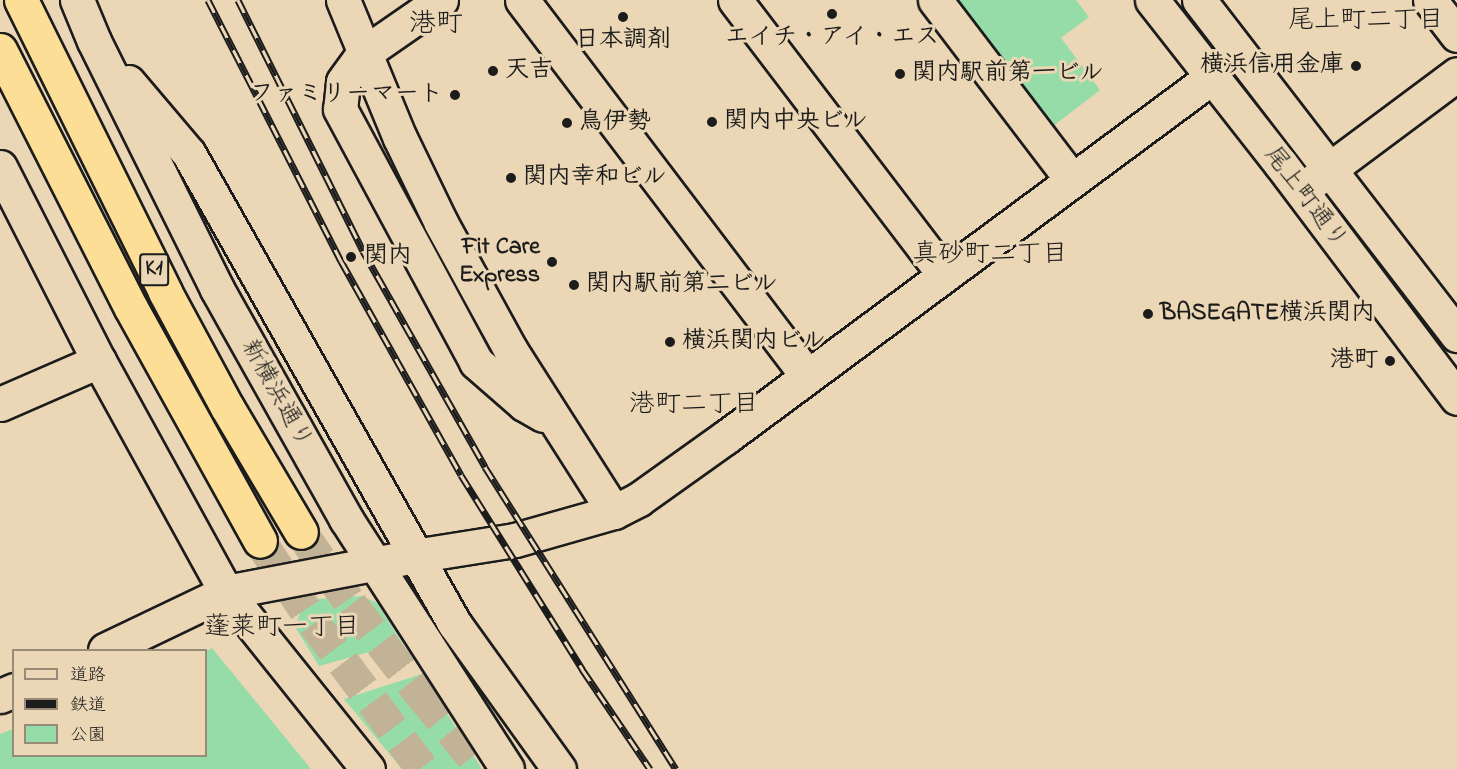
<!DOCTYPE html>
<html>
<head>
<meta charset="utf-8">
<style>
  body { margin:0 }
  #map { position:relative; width:1457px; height:769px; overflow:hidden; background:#ebd7b5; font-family:"Indie Flower","Klee One",sans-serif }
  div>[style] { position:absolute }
  .green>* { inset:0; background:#96dca9 }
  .highway-tunnel>* { height:33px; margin-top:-16.5px; transform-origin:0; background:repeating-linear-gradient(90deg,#c2b296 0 33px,transparent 0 49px) }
  .roads { filter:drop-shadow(2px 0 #1c1c1c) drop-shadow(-2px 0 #1c1c1c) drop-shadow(0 2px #1c1c1c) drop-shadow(0 -2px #1c1c1c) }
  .minor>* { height:33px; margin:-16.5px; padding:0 16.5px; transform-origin:16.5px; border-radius:16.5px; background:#ebd7b5 }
  .highway>* { height:33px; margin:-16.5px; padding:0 16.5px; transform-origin:16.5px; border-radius:16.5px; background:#fdde96 }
  .rail>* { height:7px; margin-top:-3.5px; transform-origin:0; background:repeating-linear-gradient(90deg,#ebd7b5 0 14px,#1c1c1c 0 28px); box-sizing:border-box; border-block:2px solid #1c1c1c }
  .dots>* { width:16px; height:16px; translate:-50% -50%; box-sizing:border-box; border:3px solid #ebd7b5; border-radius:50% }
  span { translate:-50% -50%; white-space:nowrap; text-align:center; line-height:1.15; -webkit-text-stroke:6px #ebd7b5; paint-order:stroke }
  .shield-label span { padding:2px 4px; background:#ebd7b5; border:2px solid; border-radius:4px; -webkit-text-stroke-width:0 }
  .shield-label { font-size:22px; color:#1c1c1c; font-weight:700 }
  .poi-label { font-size:24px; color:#1c1c1c; font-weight:700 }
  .right { translate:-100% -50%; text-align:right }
  .left { translate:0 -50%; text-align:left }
  .street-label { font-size:24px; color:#1c1c1c }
  .neighbourhood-label { font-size:26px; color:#1c1c1c }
  .quarter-label { font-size:27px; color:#1c1c1c }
  .legend { position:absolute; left:12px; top:649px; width:195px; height:108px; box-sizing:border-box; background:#ebd7b5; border:2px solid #988c78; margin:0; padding:8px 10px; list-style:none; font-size:18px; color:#1c1c1c }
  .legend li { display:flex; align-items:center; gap:12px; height:30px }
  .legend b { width:30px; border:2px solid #988c78 }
</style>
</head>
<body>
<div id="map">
  <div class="green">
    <i style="clip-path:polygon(956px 0,1076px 0,1089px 17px,1061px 38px,1100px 90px,1052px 127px)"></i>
    <i style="clip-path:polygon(362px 596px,377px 603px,402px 643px,319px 666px,295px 627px,301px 610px,317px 599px)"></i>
    <i style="clip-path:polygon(212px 648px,311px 769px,0 769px,0 734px,13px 729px,14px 756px,206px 756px,206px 651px)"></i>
    <i style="clip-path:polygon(422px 674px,482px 769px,402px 769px,344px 699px)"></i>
  </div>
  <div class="highway-tunnel">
    <i style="left:301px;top:532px;width:88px;rotate:55.2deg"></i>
    <i style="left:351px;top:604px;width:113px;rotate:52.2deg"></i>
    <i style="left:420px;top:693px;width:99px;rotate:50.3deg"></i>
    <i style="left:260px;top:541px;width:98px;rotate:56.6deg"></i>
    <i style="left:314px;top:623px;width:182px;rotate:53.3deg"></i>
  </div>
  <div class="roads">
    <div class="minor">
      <i style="left:77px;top:0;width:44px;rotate:67.5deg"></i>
      <i style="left:94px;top:41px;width:277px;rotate:63.6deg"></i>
      <i style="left:217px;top:289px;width:264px;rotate:60.7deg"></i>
      <i style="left:346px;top:519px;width:297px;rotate:57.2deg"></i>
      <i style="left:343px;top:0;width:149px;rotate:67.6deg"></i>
      <i style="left:400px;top:138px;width:94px;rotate:64.2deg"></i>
      <i style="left:441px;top:223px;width:144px;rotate:61.3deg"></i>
      <i style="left:510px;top:349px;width:193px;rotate:57.5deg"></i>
      <i style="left:441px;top:0;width:95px;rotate:145.3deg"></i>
      <i style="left:363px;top:54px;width:34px;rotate:126deg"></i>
      <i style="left:343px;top:82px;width:27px;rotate:96deg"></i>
      <i style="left:340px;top:109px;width:287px;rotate:61.7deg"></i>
      <i style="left:476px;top:362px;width:64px;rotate:41.2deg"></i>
      <i style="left:524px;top:404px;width:22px;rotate:30deg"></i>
      <i style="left:522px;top:0;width:471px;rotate:52.8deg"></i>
      <i style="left:735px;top:0;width:345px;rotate:52.7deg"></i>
      <i style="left:935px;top:0;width:226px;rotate:52.7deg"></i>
      <i style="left:1152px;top:0;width:207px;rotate:51.9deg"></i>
      <i style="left:1280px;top:163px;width:294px;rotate:53deg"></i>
      <i style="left:1199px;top:0;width:423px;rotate:52.4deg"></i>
      <i style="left:1430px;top:0;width:44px;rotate:52.4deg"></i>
      <i style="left:128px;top:82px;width:94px;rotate:49.7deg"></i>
      <i style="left:189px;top:154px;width:539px;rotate:60.53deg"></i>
      <i style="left:454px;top:623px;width:180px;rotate:54.3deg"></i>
      <i style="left:0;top:167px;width:218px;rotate:63deg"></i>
      <i style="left:99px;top:361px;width:264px;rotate:61.2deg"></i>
      <i style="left:226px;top:592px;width:227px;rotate:51.3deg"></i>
      <i style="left:1311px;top:183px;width:182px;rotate:-36.7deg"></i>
      <i style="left:0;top:404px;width:108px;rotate:-23.5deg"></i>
      <i style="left:105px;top:650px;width:134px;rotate:-25.6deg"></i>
      <i style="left:226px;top:592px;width:191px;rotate:-10.8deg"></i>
      <i style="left:414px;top:556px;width:102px;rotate:-9deg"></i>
      <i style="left:515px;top:540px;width:103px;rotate:-15.8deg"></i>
      <i style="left:614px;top:512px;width:28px;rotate:-27deg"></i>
      <i style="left:639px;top:499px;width:107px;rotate:-35.5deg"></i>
      <i style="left:726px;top:437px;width:605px;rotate:-36.53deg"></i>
      <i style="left:0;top:696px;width:15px;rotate:-23deg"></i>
    </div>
    <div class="highway">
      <i style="left:21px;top:0;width:326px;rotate:63.7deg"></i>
      <i style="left:165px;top:292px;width:131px;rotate:61.7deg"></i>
      <i style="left:227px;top:407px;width:145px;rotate:59.4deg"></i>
      <i style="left:0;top:50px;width:289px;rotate:63.1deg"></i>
      <i style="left:131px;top:308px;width:266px;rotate:61deg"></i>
    </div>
  </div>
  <div class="rail">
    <i style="left:208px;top:0;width:293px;rotate:63deg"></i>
    <i style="left:341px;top:261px;width:245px;rotate:60.7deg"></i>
    <i style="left:461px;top:475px;width:229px;rotate:58deg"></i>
    <i style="left:582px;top:669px;width:121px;rotate:55.8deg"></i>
    <i style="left:238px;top:0;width:280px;rotate:63.5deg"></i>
    <i style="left:363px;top:251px;width:248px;rotate:60.5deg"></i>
    <i style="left:485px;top:467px;width:357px;rotate:57.7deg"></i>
  </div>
  <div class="dots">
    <i style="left:832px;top:14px;background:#1c1c1c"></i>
    <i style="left:623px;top:17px;background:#1c1c1c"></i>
    <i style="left:1356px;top:66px;background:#1c1c1c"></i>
    <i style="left:493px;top:71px;background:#1c1c1c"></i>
    <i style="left:900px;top:74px;background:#1c1c1c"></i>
    <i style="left:455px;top:95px;background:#1c1c1c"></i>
    <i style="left:712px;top:122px;background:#1c1c1c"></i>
    <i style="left:567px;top:123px;background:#1c1c1c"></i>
    <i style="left:511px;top:178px;background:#1c1c1c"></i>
    <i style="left:351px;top:257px;background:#1c1c1c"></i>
    <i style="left:552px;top:262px;background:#1c1c1c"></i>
    <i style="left:574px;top:285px;background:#1c1c1c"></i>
    <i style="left:1148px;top:314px;background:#1c1c1c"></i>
    <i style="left:670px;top:342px;background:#1c1c1c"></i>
    <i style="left:1390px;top:361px;background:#1c1c1c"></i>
  </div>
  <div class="shield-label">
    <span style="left:154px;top:270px">K1</span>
  </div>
  <div class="poi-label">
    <span style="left:832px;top:38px">エイチ・アイ・エス</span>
    <span style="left:623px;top:41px">日本調剤</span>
    <span class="right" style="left:1344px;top:66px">横浜信用金庫</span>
    <span class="left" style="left:505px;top:71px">天吉</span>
    <span class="left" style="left:912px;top:74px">関内駅前第一ビル</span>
    <span class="right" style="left:443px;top:95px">ファミリーマート</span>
    <span class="left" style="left:724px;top:122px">関内中央ビル</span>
    <span class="left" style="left:579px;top:123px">鳥伊勢</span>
    <span class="left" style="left:523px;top:178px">関内幸和ビル</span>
    <span class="right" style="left:540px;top:262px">Fit Care<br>Express</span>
    <span class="left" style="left:364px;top:257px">関内</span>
    <span class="left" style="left:586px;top:285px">関内駅前第二ビル</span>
    <span class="left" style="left:1160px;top:314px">BASEGATE横浜関内</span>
    <span class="left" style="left:682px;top:342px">横浜関内ビル</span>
    <span class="right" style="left:1378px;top:361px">港町</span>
  </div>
  <div class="street-label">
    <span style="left:1305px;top:198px;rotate:53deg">尾上町通り</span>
    <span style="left:276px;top:394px;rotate:61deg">新横浜通り</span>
  </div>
  <div class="neighbourhood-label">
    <span style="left:1366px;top:22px">尾上町二丁目</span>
    <span style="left:990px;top:256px">真砂町二丁目</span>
    <span style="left:694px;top:406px">港町二丁目</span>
    <span style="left:282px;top:629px">蓬莱町一丁目</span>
  </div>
  <div class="quarter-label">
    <span style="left:436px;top:25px">港町</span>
  </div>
  <ul class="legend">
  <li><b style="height:8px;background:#ebd7b5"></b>道路</li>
  <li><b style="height:8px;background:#1c1c1c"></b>鉄道</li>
  <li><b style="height:16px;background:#96dca9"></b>公園</li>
  </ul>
</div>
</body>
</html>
